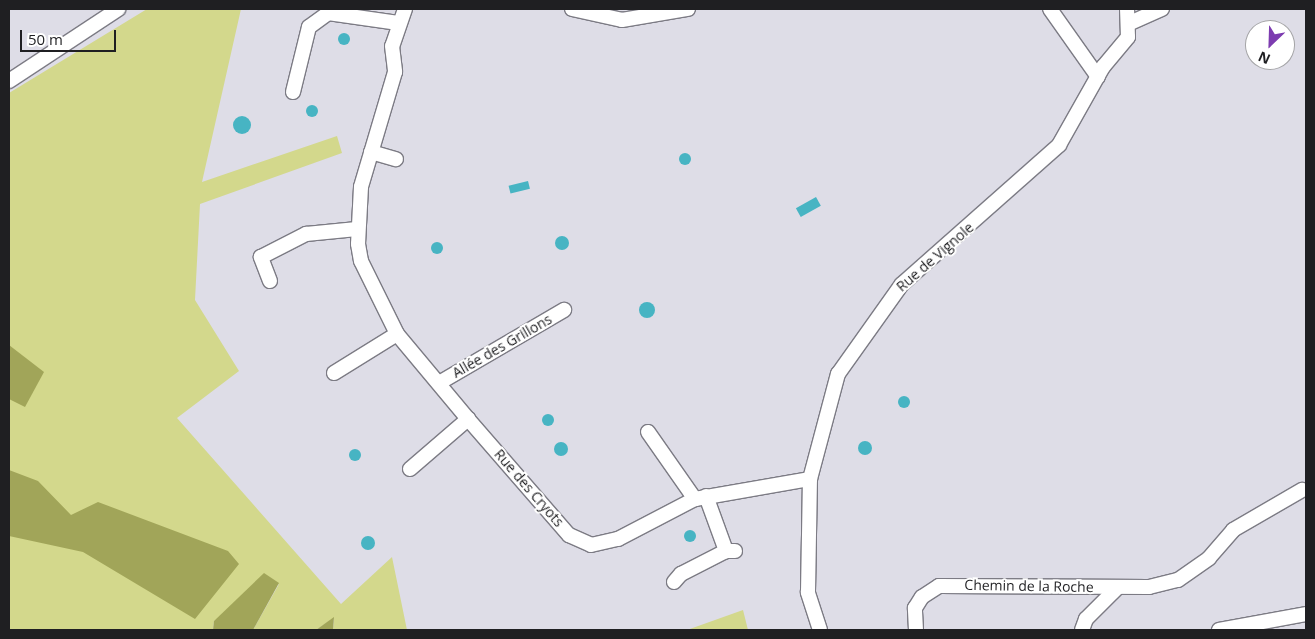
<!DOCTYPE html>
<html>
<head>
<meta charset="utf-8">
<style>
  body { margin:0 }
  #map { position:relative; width:1315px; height:639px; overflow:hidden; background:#dedde7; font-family:"Open Sans",sans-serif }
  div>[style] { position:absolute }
  .green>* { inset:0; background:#d3d88c }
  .forest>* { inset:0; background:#a1a559 }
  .water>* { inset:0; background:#47b4c3; transform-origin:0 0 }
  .round { border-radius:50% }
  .roads { filter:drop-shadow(1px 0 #7c7b84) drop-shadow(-1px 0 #7c7b84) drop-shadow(0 1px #7c7b84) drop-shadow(0 -1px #7c7b84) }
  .minor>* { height:14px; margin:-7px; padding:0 7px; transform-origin:7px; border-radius:7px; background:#fff }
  span { translate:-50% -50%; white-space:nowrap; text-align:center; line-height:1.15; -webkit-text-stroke:4px #fff; paint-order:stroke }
  .street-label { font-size:14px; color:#1f1f22 }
  .frame { position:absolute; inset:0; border:10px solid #1f1f22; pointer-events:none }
  .north { position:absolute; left:1245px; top:20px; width:50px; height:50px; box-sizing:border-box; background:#fff; border:1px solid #a5a5a7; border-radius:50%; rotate:204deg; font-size:14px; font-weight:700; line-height:20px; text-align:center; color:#1f1f22 }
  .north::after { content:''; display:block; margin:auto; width:18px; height:22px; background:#7d3cb0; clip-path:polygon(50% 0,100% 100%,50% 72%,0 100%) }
  .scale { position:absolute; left:20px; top:30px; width:96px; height:22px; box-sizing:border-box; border:2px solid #1f1f22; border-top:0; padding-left:6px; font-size:15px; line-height:18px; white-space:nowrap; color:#1f1f22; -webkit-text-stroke:4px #fff; paint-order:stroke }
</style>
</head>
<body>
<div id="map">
  <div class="green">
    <i style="clip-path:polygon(147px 9px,241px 9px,202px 182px,337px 136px,342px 153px,200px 204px,195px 300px,239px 371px,177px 418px,341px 604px,392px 557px,407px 630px,333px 630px,334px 618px,316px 630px,253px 630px,279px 584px,214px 621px,213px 630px,9px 630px,9px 93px)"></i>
    <i style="clip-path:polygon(743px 610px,748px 630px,687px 630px)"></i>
  </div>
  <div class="forest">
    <i style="clip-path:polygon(9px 345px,44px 372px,25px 407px,9px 399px)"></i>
    <i style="clip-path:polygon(9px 470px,38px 481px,71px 515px,98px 502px,228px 551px,239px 564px,195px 619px,83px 552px,9px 536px)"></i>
    <i style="clip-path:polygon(264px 573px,279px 583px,253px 630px,213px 630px,214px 621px)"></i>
    <i style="clip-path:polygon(334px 617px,333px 630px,316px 630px)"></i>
  </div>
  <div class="water">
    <i class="round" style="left:338px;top:33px;width:12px;height:12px"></i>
    <i class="round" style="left:306px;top:105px;width:12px;height:12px"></i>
    <i class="round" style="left:233px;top:116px;width:18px;height:18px"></i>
    <i class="round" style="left:679px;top:153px;width:12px;height:12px"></i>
    <i style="left:528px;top:181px;width:8px;height:20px;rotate:76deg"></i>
    <i style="left:816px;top:197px;width:10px;height:23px;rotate:61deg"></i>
    <i class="round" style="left:555px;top:236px;width:14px;height:14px"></i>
    <i class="round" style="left:431px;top:242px;width:12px;height:12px"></i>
    <i class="round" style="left:639px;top:302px;width:16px;height:16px"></i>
    <i class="round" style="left:898px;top:396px;width:12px;height:12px"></i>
    <i class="round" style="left:542px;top:414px;width:12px;height:12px"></i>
    <i class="round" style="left:858px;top:441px;width:14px;height:14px"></i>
    <i class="round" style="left:554px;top:442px;width:14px;height:14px"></i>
    <i class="round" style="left:349px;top:449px;width:12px;height:12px"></i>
    <i class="round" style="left:684px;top:530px;width:12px;height:12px"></i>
    <i class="round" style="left:361px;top:536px;width:14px;height:14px"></i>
  </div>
  <div class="roads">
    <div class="minor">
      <i style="left:405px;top:9px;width:39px;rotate:109deg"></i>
      <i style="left:392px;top:46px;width:26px;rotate:83deg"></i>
      <i style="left:395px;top:72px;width:120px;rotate:106.5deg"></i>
      <i style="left:361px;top:187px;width:57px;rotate:93deg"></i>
      <i style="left:358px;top:244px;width:17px;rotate:80deg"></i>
      <i style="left:361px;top:261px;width:81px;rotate:63.7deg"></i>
      <i style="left:397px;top:334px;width:111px;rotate:50.1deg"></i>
      <i style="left:468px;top:419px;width:154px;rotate:49deg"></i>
      <i style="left:569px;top:535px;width:24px;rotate:24deg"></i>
      <i style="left:591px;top:545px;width:28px;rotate:-13deg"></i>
      <i style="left:618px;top:539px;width:87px;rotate:-27.5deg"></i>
      <i style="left:695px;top:499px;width:117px;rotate:-9.9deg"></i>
      <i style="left:572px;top:9px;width:51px;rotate:12.4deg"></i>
      <i style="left:622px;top:20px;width:67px;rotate:-9.5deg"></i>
      <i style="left:1050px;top:9px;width:83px;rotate:54.8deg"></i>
      <i style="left:1130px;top:23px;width:35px;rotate:-24deg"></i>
      <i style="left:9px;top:81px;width:131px;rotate:-33.4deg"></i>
      <i style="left:293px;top:92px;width:67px;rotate:-76.2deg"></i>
      <i style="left:309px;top:27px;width:24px;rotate:-36deg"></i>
      <i style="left:328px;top:13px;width:71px;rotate:8.1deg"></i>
      <i style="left:371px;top:152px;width:26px;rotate:16deg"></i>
      <i style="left:270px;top:281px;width:26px;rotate:-111deg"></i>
      <i style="left:261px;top:257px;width:51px;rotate:-27.1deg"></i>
      <i style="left:306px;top:234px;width:51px;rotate:-5.6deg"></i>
      <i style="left:334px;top:373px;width:74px;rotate:-31.8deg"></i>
      <i style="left:439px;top:383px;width:145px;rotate:-30.3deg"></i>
      <i style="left:648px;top:432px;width:82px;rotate:55deg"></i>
      <i style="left:410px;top:469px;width:77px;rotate:-40.8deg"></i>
      <i style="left:706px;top:496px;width:59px;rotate:70deg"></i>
      <i style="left:674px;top:582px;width:11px;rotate:-49deg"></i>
      <i style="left:681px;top:574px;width:51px;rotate:-27.1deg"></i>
      <i style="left:726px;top:551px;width:9px"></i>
      <i style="left:820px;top:630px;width:40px;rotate:-108deg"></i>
      <i style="left:808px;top:592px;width:113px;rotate:-89deg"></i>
      <i style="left:810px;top:479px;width:109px;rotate:-75.1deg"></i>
      <i style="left:838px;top:374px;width:110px;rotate:-54.6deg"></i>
      <i style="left:902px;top:284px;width:210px;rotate:-41.5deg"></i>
      <i style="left:1059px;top:145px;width:90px;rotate:-60.6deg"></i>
      <i style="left:1103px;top:67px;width:39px;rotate:-50deg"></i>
      <i style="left:1128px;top:37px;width:28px;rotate:-92deg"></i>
      <i style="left:916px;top:630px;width:22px;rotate:-93deg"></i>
      <i style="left:915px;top:608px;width:13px;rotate:-58deg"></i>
      <i style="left:922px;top:597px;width:20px;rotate:-33deg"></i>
      <i style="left:939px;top:586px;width:210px;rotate:0.3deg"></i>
      <i style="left:1149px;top:587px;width:30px;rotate:-14deg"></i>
      <i style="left:1178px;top:580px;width:38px;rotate:-35deg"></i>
      <i style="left:1209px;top:558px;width:37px;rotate:-49deg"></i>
      <i style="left:1233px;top:530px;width:80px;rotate:-30.1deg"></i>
      <i style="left:1082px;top:630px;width:12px;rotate:-70deg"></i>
      <i style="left:1086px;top:619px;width:45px;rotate:-45deg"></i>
      <i style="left:1219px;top:630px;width:88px;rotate:-10.4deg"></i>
    </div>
  </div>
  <div class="street-label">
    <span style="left:935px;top:257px;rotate:-41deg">Rue de Vignole</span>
    <span style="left:502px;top:346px;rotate:-30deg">Allée des Grillons</span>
    <span style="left:529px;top:488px;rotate:49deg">Rue des Cryots</span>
    <span style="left:1029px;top:586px;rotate:1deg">Chemin de la Roche</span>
  </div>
  <div class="frame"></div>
  <div class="north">N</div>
  <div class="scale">50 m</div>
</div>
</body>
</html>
